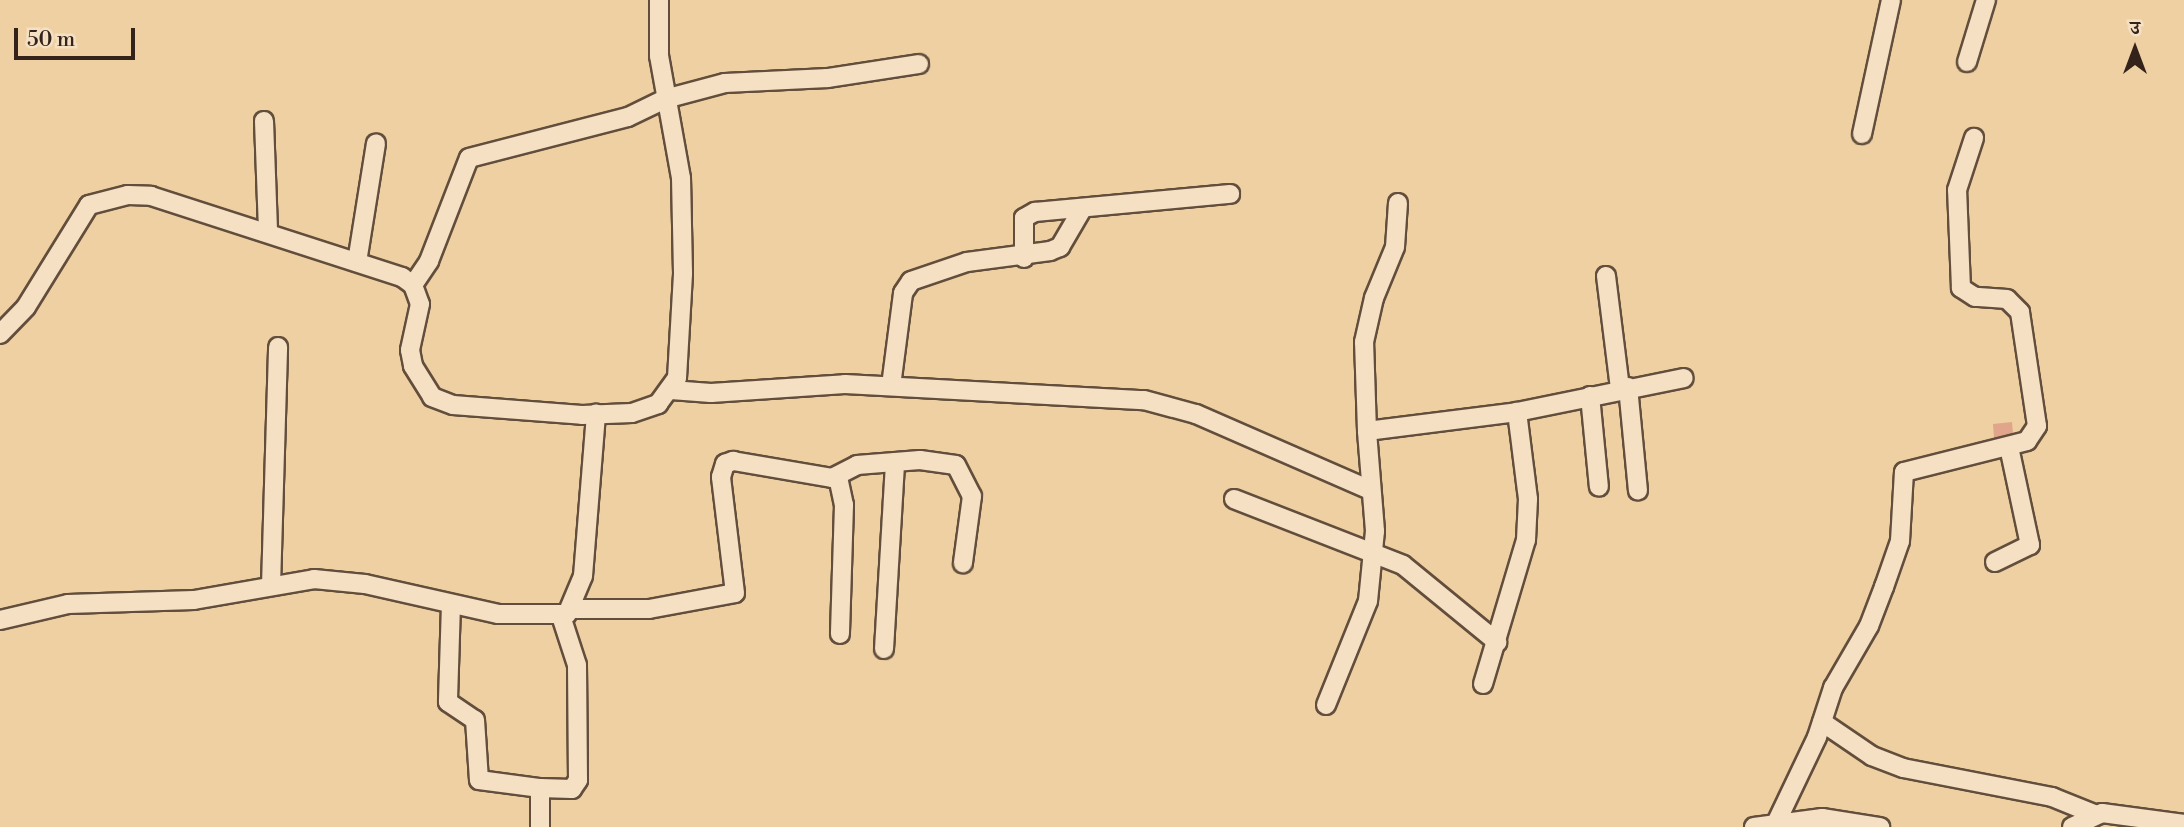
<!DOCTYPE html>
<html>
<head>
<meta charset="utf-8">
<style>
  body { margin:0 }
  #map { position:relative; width:2184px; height:827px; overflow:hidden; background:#efd0a2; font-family:"Libre Bodoni","Noto Serif Devanagari",serif }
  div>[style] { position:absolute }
  .building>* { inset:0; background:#e1a58b }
  .roads { filter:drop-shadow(2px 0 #624e3c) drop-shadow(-2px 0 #624e3c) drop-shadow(0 2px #624e3c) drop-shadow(0 -2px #624e3c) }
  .street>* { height:18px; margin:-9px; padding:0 9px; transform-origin:9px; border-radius:9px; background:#f5e0c3 }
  span { translate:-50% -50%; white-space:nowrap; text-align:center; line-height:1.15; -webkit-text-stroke:5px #f5e0c3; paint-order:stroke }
  .north { position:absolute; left:2100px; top:14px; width:70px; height:70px; -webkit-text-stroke:5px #f5e0c3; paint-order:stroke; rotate:0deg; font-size:19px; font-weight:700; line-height:28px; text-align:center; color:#33231a }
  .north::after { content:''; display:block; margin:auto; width:24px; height:32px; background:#33231a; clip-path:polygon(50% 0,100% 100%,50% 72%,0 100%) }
  .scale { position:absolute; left:14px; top:28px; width:121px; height:32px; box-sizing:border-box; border:4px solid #33231a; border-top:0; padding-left:9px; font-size:21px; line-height:24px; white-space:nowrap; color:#33231a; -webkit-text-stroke:5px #f5e0c3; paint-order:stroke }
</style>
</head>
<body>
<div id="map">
  <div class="building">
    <i style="clip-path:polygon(2012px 422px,2013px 433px,1994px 438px,1993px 424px)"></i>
  </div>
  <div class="roads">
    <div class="street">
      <i style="left:1967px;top:62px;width:65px;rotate:-73deg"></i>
      <i style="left:264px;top:121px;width:111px;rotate:87.9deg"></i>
      <i style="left:1862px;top:134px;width:137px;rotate:-77.8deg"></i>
      <i style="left:1024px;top:258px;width:40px;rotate:-90deg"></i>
      <i style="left:1024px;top:218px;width:13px;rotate:-29deg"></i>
      <i style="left:1035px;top:212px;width:196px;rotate:-5.3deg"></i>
      <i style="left:357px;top:262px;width:120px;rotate:-80.9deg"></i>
      <i style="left:1606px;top:276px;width:114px;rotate:82.9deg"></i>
      <i style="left:413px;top:285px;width:29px;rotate:-56deg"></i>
      <i style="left:429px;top:261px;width:110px;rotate:-68.8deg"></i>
      <i style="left:469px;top:158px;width:164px;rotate:-14.5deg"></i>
      <i style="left:628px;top:117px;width:41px;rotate:-25.9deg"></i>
      <i style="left:665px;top:99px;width:62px;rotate:-14.9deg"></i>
      <i style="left:725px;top:83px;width:103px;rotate:-2.8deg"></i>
      <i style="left:828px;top:78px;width:92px;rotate:-8.7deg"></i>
      <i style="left:0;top:334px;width:37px;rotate:-46deg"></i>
      <i style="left:26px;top:307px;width:120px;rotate:-58.3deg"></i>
      <i style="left:89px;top:205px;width:40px;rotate:-14.4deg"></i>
      <i style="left:128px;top:195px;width:23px;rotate:2deg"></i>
      <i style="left:151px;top:196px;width:264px;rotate:17.9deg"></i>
      <i style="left:402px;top:277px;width:14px;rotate:36deg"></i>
      <i style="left:413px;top:285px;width:20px;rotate:70deg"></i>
      <i style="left:420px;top:304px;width:47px;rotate:102.3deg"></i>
      <i style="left:410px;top:350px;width:16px;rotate:79deg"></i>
      <i style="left:413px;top:366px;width:36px;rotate:58deg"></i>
      <i style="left:432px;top:397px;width:22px;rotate:21deg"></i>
      <i style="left:453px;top:405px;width:129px;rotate:4.4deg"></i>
      <i style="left:582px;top:415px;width:50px;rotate:-2.3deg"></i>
      <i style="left:632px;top:413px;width:28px;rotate:-19deg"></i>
      <i style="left:658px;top:404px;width:32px;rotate:-54deg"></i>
      <i style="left:677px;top:378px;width:105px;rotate:-86.7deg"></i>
      <i style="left:683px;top:273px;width:95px;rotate:-91.2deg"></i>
      <i style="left:681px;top:178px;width:124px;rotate:-100.2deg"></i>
      <i style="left:659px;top:56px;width:56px;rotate:-90deg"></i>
      <i style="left:891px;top:386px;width:94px;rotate:-82.6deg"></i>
      <i style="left:903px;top:293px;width:14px;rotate:-56deg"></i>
      <i style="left:911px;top:281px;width:59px;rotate:-18.7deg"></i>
      <i style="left:967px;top:262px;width:84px;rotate:-7.5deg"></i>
      <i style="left:1050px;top:251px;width:11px;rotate:-22deg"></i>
      <i style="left:1060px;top:247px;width:42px;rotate:-59.7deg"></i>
      <i style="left:1628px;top:387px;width:104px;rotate:84.5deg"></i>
      <i style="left:671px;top:390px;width:40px;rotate:4.3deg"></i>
      <i style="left:711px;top:393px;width:134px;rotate:-3.8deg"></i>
      <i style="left:845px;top:384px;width:299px;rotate:3.1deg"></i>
      <i style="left:1144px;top:400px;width:54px;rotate:15.1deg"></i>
      <i style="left:1196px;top:414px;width:190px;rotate:23.6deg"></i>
      <i style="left:1590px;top:396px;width:91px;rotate:84.4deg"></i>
      <i style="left:1367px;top:431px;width:89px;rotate:-91.9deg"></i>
      <i style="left:1364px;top:342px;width:45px;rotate:-77.2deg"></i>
      <i style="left:1374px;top:298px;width:55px;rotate:-67.6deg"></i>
      <i style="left:1395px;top:247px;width:44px;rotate:-86.1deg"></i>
      <i style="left:838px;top:477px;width:29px;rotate:78deg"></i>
      <i style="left:844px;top:505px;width:129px;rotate:91.8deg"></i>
      <i style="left:1234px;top:499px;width:181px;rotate:21.3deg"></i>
      <i style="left:1403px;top:565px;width:122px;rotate:39.3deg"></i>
      <i style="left:1995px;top:562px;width:39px;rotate:-26deg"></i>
      <i style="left:2030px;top:545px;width:100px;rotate:-102.1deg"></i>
      <i style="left:271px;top:586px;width:239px;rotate:-88.3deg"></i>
      <i style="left:451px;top:604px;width:98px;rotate:91.8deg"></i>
      <i style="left:448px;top:702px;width:32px;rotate:34deg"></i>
      <i style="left:475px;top:720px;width:60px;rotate:86.2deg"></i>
      <i style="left:479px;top:780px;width:62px;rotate:7.5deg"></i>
      <i style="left:571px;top:609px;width:78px"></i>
      <i style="left:649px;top:609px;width:87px;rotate:-10.5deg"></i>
      <i style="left:735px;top:593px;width:117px;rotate:-96.9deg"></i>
      <i style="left:721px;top:477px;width:14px;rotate:-73deg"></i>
      <i style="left:725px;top:464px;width:9px;rotate:-21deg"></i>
      <i style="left:733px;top:461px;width:100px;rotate:9.7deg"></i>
      <i style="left:832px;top:478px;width:28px;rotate:-27deg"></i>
      <i style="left:857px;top:465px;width:63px;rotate:-4.5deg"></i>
      <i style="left:920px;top:460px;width:36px;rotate:8deg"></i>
      <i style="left:956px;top:465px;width:35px;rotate:63deg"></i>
      <i style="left:972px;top:496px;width:68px;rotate:97.7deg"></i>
      <i style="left:0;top:620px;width:70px;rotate:-13.2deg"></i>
      <i style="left:68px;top:604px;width:126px;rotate:-1.8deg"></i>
      <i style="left:194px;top:600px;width:122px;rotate:-9.9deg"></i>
      <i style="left:314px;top:579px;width:51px;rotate:5.6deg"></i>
      <i style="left:365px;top:584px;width:136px;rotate:12.7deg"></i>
      <i style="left:498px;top:614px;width:69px"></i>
      <i style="left:567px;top:614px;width:41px;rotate:-67.2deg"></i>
      <i style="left:583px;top:576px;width:163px;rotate:-85.4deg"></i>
      <i style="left:884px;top:649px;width:187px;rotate:-86.6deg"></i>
      <i style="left:1483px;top:684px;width:150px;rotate:-73.4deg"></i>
      <i style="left:1526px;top:540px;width:41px;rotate:-87.2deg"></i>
      <i style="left:1528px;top:499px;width:88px;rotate:-97.2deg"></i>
      <i style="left:1326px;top:705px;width:112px;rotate:-68deg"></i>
      <i style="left:1368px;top:601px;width:70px;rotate:-84.3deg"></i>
      <i style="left:1375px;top:531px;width:100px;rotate:-94.6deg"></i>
      <i style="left:1367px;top:431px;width:151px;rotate:-7.2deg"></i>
      <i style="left:1517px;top:412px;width:170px;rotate:-11.5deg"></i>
      <i style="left:1822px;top:722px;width:60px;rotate:34.2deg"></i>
      <i style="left:1872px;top:756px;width:33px;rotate:21deg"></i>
      <i style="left:1903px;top:768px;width:152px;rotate:11deg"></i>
      <i style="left:2052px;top:797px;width:45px;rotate:22deg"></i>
      <i style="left:1777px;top:821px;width:93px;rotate:-64.5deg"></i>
      <i style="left:1817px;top:737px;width:52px;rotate:-71.9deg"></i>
      <i style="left:1833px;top:688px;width:72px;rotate:-59.9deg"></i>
      <i style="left:1869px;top:626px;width:42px;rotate:-69deg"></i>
      <i style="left:1884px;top:587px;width:49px;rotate:-70.8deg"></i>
      <i style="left:1900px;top:541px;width:69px;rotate:-86.7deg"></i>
      <i style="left:1904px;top:472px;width:127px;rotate:-14.1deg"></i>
      <i style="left:2027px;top:441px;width:18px;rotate:-56deg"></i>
      <i style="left:2037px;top:426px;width:115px;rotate:-98.5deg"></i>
      <i style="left:2020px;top:312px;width:18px;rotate:-135deg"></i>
      <i style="left:2007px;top:299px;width:32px;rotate:-176deg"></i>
      <i style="left:1975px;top:297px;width:17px;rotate:-147deg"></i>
      <i style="left:1961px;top:288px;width:98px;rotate:-92.3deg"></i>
      <i style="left:1957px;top:190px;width:55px;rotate:-71.9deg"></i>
      <i style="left:540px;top:827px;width:39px;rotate:-90deg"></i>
      <i style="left:540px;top:788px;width:32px;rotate:2deg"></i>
      <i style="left:572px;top:789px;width:11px;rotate:-56deg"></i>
      <i style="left:578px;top:780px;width:115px;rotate:-90.5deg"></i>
      <i style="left:577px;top:665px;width:52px;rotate:-108.1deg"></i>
      <i style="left:1754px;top:827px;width:69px;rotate:-7.5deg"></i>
      <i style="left:1822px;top:818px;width:59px;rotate:8.8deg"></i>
      <i style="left:2072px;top:827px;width:33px;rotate:-25deg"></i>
      <i style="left:2102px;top:813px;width:83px;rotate:7.6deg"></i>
    </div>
  </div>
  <div class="north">उ</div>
  <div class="scale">50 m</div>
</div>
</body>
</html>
